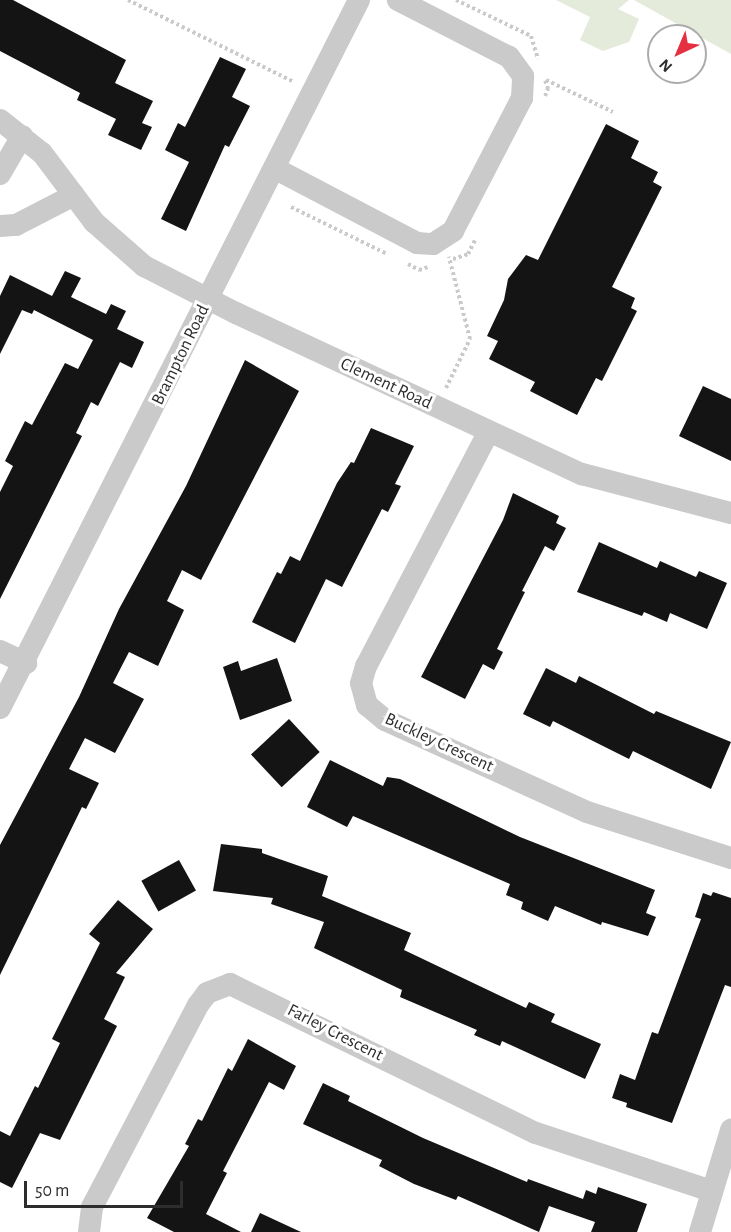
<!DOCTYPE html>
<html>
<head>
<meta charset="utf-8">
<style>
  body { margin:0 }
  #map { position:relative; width:731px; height:1232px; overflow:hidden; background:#fff; font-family:"Alegreya Sans",sans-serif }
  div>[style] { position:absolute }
  .green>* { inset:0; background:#e4ebdb }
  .building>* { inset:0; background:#141414; transform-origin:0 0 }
  .path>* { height:4px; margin-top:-2px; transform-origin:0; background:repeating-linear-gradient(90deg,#cacaca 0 3px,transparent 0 6px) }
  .minor>* { height:22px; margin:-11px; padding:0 11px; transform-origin:11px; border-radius:11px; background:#cacaca }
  span { translate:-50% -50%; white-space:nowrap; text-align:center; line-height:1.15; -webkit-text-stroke:6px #fff; paint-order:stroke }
  .street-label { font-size:18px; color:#2d2d2d }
  .north { position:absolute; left:647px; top:24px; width:60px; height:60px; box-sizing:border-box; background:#fff; border:2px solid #ababab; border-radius:50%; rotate:224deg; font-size:16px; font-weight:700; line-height:24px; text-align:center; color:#2d2d2d }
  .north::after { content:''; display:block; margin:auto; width:21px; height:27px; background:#e43040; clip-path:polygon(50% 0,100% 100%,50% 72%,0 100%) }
  .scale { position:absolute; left:24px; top:1181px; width:159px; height:27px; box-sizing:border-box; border:3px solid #2d2d2d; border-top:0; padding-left:8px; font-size:18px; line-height:21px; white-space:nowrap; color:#2d2d2d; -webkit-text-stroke:4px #fff; paint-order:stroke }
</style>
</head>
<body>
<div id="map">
  <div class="green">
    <i style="clip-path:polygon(556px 0,629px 0,618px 9px,639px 19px,629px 42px,603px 51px,580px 40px,590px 17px)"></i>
    <i style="clip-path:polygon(634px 0,731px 0,731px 54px)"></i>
  </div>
  <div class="building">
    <i style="clip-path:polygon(0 0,13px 0,126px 60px,115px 83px,153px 101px,142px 123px,152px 127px,141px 150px,108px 135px,116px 119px,77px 100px,80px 93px,0 51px)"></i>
    <i style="clip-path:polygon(220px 57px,246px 69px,232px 97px,250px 106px,229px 147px,225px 145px,186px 231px,161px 219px,189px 162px,165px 150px,178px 123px,185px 127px)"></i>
    <i style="clip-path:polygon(606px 124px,639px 141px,631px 158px,658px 172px,653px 182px,662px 187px,612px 287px,635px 298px,631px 308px,637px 311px,602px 381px,596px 378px,577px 415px,530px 391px,535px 382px,489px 359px,498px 341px,487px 336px,504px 300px,508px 279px,526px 255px,538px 260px)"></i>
    <i style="clip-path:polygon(65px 271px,81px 278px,71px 297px,106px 314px,111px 304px,126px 311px,117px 329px,144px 342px,132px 368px,120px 362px,98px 406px,91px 402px,76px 433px,82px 436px,0 599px,0 492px,13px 466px,5px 461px,25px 421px,32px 425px,65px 363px,78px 369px,93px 340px,34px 310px,32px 314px,22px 310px,0 354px,0 296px,10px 275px,52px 296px)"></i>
    <i style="clip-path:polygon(245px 360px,299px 391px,201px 580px,182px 570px,167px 601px,184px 610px,158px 666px,129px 652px,113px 683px,144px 699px,115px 753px,85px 738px,69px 769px,99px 783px,86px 809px,82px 807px,0 975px,0 845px,79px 697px,119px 609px,186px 486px)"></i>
    <i style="clip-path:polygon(703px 386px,731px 399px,731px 461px,679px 436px)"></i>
    <i style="clip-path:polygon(371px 428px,414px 446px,395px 484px,401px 486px,388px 512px,382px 509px,342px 587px,326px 579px,295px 643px,252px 622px,277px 572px,281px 574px,290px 556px,300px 561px,337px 483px,351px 462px,354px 463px)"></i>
    <i style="clip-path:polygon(513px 493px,559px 516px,556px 523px,566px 528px,554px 551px,545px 546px,522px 591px,525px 592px,497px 649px,503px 652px,494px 670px,483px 664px,465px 699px,421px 677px,503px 520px)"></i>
    <i style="clip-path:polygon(599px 542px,657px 568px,660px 561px,696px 577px,699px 571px,727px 583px,707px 629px,670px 613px,667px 622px,644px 612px,642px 616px,577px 592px)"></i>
    <i style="clip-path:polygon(277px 658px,292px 701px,240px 720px,223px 667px,238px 661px,241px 671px)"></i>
    <i style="clip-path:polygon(546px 668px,576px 683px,579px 676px,654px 714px,656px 711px,731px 742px,711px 789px,633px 751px,629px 759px,553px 721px,550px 727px,523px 714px)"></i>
    <i style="left:289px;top:719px;width:45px;height:52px;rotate:47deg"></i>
    <i style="clip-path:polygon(330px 760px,383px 786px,387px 777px,400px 779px,520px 837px,655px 890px,646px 913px,656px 917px,648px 936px,602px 922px,601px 925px,555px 906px,548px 921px,521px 909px,523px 902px,506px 895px,510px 884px,353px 816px,347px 827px,307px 807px)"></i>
    <i style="clip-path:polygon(221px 844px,262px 849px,262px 853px,328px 876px,322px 896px,411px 933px,404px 950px,526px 1008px,529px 1002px,555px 1014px,551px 1022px,601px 1044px,585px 1079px,502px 1041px,500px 1046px,474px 1035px,477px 1030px,400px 997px,402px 990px,314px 948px,324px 922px,271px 904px,273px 898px,213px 891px)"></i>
    <i style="left:179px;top:860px;width:35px;height:43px;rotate:61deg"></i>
    <i style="clip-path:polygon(713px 892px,731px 898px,731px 987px,725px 985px,672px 1123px,626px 1107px,627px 1103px,612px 1098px,620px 1074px,635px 1080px,652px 1032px,658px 1034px,701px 919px,695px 917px,703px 893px,711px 896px)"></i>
    <i style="clip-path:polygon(118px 900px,153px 929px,116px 973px,125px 977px,104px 1019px,117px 1026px,60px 1140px,40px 1133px,12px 1188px,0 1182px,0 1131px,10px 1136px,35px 1086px,38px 1088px,60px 1043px,52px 1039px,100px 943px,89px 934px)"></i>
    <i style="clip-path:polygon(248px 1039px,296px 1066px,284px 1090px,269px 1082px,223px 1171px,227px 1173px,206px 1214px,241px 1232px,174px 1232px,147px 1218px,189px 1146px,185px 1144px,198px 1119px,202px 1121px,228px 1068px,232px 1071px)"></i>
    <i style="clip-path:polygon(323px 1083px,350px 1096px,348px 1101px,423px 1138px,527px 1182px,528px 1179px,583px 1199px,586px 1190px,596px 1194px,598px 1187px,647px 1204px,637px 1232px,591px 1232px,595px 1222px,549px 1206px,539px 1232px,458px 1196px,456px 1200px,414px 1184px,379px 1166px,382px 1160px,303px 1124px)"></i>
    <i style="clip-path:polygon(260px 1213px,301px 1232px,251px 1232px)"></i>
  </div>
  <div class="path">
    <i style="left:128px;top:0;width:185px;rotate:26.3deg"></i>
    <i style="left:456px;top:0;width:83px;rotate:25.6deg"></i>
    <i style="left:531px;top:36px;width:24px;rotate:73deg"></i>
    <i style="left:546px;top:80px;width:74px;rotate:25.5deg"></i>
    <i style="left:545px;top:96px;width:8px;rotate:-67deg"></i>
    <i style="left:548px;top:89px;width:9px;rotate:-108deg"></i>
    <i style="left:291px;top:207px;width:107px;rotate:26.1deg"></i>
    <i style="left:453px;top:259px;width:16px;rotate:-18deg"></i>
    <i style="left:468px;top:254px;width:16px;rotate:-63deg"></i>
    <i style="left:408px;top:264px;width:13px;rotate:29deg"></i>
    <i style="left:419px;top:270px;width:9px;rotate:-18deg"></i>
    <i style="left:446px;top:388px;width:55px;rotate:-63.9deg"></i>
    <i style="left:470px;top:339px;width:85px;rotate:-104.4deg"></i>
  </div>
  <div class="minor">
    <i style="left:0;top:120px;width:53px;rotate:38.2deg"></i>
    <i style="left:42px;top:153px;width:86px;rotate:53deg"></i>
    <i style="left:94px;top:222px;width:67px;rotate:41.3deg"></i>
    <i style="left:144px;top:266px;width:103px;rotate:27.1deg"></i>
    <i style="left:236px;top:313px;width:382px;rotate:25deg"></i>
    <i style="left:582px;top:474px;width:154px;rotate:14.7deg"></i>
    <i style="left:274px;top:168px;width:161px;rotate:27.7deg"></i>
    <i style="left:417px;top:243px;width:16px;rotate:4deg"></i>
    <i style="left:433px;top:244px;width:24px;rotate:-33deg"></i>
    <i style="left:453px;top:231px;width:150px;rotate:-62.6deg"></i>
    <i style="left:522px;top:98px;width:22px;rotate:-87deg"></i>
    <i style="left:523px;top:76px;width:24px;rotate:-126deg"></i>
    <i style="left:509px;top:57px;width:125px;rotate:-152.8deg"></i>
    <i style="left:0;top:174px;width:44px;rotate:-59.9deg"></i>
    <i style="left:0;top:226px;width:16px;rotate:-4deg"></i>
    <i style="left:16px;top:225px;width:65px;rotate:-27.3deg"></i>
    <i style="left:488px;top:433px;width:263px;rotate:117.6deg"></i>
    <i style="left:366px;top:666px;width:18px;rotate:106deg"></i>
    <i style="left:361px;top:683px;width:23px;rotate:75deg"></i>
    <i style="left:367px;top:705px;width:23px;rotate:40deg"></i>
    <i style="left:385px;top:720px;width:222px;rotate:24.5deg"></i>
    <i style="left:587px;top:812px;width:151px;rotate:17.7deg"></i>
    <i style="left:0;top:651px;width:29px;rotate:25deg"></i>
    <i style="left:0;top:708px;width:794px;rotate:-63.11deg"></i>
    <i style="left:89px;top:1232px;width:25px;rotate:-83deg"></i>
    <i style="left:92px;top:1207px;width:228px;rotate:-62.3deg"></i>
    <i style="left:198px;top:1005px;width:15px;rotate:-53deg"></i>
    <i style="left:207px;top:993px;width:25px;rotate:-21deg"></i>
    <i style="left:230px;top:984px;width:340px;rotate:26deg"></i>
    <i style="left:536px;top:1133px;width:184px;rotate:18.3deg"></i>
    <i style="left:700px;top:1232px;width:107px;rotate:-73.1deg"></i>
  </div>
  <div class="street-label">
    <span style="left:181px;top:355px;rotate:-64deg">Brampton Road</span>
    <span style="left:386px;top:384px;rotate:25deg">Clement Road</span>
    <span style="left:439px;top:743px;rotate:25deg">Buckley Crescent</span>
    <span style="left:335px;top:1033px;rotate:27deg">Farley Crescent</span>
  </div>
  <div class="north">N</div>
  <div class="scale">50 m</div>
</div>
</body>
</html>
